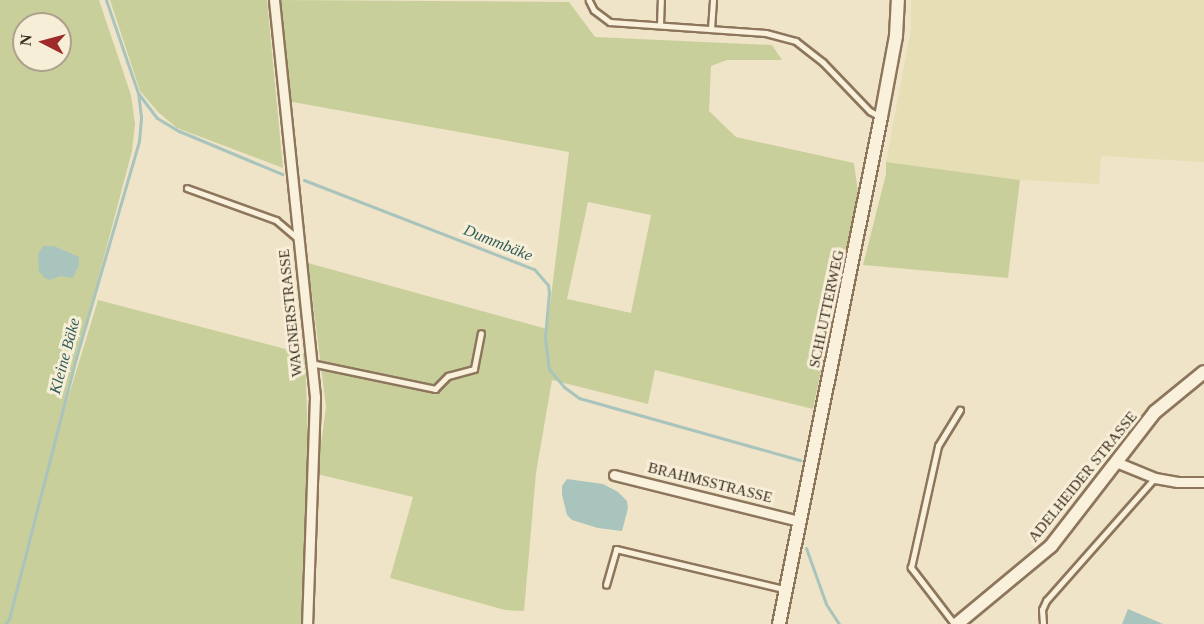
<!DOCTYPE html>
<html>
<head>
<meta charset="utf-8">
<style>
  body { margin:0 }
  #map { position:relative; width:1204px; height:624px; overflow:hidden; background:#f0e4c8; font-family:"Times New Roman",serif }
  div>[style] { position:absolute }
  .farmland>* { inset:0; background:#e6deb5 }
  .green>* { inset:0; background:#c9cf9b }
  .water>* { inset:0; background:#a9c4bc }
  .stream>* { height:3px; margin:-1.5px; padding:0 1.5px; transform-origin:1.5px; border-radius:1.5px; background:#a9c4bc }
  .roads { filter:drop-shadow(2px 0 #8d765c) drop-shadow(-2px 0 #8d765c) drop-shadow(0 2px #8d765c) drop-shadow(0 -2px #8d765c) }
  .service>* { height:4.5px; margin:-2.25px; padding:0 2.25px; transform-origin:2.25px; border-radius:2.25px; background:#faf1dc }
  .minor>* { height:9px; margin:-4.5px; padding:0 4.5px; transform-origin:4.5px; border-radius:4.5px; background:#faf1dc }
  .tertiary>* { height:12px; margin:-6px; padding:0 6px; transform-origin:6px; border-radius:6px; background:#faf1dc }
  span { translate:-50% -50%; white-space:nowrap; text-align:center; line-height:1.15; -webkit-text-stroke:6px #f7eed8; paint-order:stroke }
  .street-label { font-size:15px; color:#3d2e20 }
  .water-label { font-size:16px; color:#2f5d5a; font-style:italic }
  .north { position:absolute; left:12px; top:12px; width:60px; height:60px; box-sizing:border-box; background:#f7eed8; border:2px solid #ada18e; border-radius:50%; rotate:276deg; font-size:16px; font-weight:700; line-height:24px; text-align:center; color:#3d2e20 }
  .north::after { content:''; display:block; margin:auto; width:21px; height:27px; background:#9e2a2b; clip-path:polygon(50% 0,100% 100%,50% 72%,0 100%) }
</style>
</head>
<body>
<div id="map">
  <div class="farmland">
    <i style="clip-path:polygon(911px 0,1204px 0,1204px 162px,1101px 156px,1099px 184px,1020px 180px,886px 162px,911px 29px)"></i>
  </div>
  <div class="green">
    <i style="clip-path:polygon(evenodd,0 0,99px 0,131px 95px,135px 124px,132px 151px,60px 424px,98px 300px,305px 354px,309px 472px,302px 624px,0 624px,0 0,24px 24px,60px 24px,60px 60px,24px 60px,24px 24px)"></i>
    <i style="clip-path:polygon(110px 0,267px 0,283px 168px,177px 128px,158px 112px,140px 91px)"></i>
    <i style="clip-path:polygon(evenodd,278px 0,569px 2px,595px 37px,772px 45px,782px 60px,727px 60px,711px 66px,709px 111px,736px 137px,854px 163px,858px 192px,813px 409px,655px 370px,648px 404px,552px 380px,536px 473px,524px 611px,505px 610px,390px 578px,413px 497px,317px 474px,326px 407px,308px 263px,547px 329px,569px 152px,287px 101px,278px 0,588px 202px,651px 215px,631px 313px,567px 299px,588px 202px)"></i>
    <i style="clip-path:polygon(886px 162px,1020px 180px,1008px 278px,863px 265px,886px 174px)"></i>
  </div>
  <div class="water">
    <i style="clip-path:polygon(43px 246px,54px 246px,79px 257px,79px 265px,73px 278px,60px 276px,50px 280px,45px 278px,39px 272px,38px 254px)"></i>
    <i style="clip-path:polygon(567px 479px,603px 484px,618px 492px,627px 501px,628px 508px,622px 531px,598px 528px,572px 520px,567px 515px,562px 495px,562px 486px)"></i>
    <i style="clip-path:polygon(1128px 609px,1163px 624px,1122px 624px)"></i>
  </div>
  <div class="stream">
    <i style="left:106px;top:0;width:98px;rotate:71deg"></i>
    <i style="left:138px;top:93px;width:31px;rotate:53deg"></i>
    <i style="left:157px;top:118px;width:26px;rotate:31deg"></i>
    <i style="left:179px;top:131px;width:112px;rotate:22.7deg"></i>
    <i style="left:304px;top:180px;width:247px;rotate:21.2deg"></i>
    <i style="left:534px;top:269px;width:21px;rotate:49deg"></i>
    <i style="left:548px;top:285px;width:7px;rotate:82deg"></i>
    <i style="left:549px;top:292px;width:46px;rotate:95deg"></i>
    <i style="left:545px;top:338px;width:31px;rotate:83deg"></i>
    <i style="left:549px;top:369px;width:23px;rotate:50deg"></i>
    <i style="left:564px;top:387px;width:19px;rotate:36deg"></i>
    <i style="left:579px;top:398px;width:230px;rotate:15.7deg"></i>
    <i style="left:806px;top:548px;width:59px;rotate:70.3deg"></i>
    <i style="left:826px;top:604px;width:24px;rotate:57deg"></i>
    <i style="left:5px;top:624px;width:6px;rotate:-51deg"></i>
    <i style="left:9px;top:619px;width:269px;rotate:-75.6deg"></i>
    <i style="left:76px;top:358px;width:226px;rotate:-73.8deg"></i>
    <i style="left:139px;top:141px;width:24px;rotate:-85deg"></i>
    <i style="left:141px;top:117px;width:24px;rotate:-97deg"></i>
  </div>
  <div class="roads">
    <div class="service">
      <i style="left:589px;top:0;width:11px;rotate:63deg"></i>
      <i style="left:594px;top:10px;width:20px;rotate:37deg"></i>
      <i style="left:610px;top:22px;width:156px;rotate:4deg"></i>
      <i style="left:766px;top:33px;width:31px;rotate:15deg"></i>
      <i style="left:796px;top:41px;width:34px;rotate:38deg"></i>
      <i style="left:823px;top:62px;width:68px;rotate:46.2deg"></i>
      <i style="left:870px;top:111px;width:13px;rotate:29deg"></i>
      <i style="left:660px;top:25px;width:25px;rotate:-88deg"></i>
      <i style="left:711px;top:29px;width:29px;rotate:-86deg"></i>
      <i style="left:187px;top:188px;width:95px;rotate:19.8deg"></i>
      <i style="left:276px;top:220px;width:26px;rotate:40deg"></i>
      <i style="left:311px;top:363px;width:127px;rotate:11.8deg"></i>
      <i style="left:435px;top:389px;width:18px;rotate:-45deg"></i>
      <i style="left:448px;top:376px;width:27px;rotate:-15deg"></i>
      <i style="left:474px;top:369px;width:36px;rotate:-79deg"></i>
      <i style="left:606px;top:585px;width:37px;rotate:-74deg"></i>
      <i style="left:616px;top:549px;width:173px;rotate:13.4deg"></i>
      <i style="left:954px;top:624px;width:71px;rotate:-127.5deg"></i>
      <i style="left:911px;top:568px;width:125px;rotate:-77.5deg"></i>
      <i style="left:938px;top:446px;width:42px;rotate:-58.6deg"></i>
      <i style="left:1043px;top:624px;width:14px;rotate:-94deg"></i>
      <i style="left:1042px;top:610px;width:10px;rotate:-66deg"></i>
      <i style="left:1046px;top:601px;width:164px;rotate:-48.5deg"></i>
    </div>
    <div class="minor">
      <i style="left:274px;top:0;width:399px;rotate:84.1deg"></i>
      <i style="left:315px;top:397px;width:227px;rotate:92deg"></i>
      <i style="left:1116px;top:462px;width:42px;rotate:22.3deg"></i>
      <i style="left:1155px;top:478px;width:23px;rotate:10deg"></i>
      <i style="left:1178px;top:482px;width:26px"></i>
      <i style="left:614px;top:475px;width:191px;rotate:14deg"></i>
    </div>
    <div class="tertiary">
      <i style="left:779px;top:624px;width:517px;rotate:-78.62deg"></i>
      <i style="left:881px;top:117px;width:82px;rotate:-79.5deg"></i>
      <i style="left:896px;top:36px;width:36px;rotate:-87deg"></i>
      <i style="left:957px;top:624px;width:122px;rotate:-39.7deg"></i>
      <i style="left:1051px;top:546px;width:170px;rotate:-52.2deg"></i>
      <i style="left:1155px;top:412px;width:63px;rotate:-39.2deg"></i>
    </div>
  </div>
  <div class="street-label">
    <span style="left:827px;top:309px;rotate:-78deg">SCHLUTTERWEG</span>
    <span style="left:291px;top:313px;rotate:-96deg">WAGNERSTRASSE</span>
    <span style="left:1083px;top:477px;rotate:-51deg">ADELHEIDER STRASSE</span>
    <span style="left:710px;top:483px;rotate:14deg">BRAHMSSTRASSE</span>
  </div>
  <div class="water-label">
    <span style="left:498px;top:243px;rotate:22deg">Dummbäke</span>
    <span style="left:65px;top:356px;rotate:-75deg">Kleine Bäke</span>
  </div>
  <div class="north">N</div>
</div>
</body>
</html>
